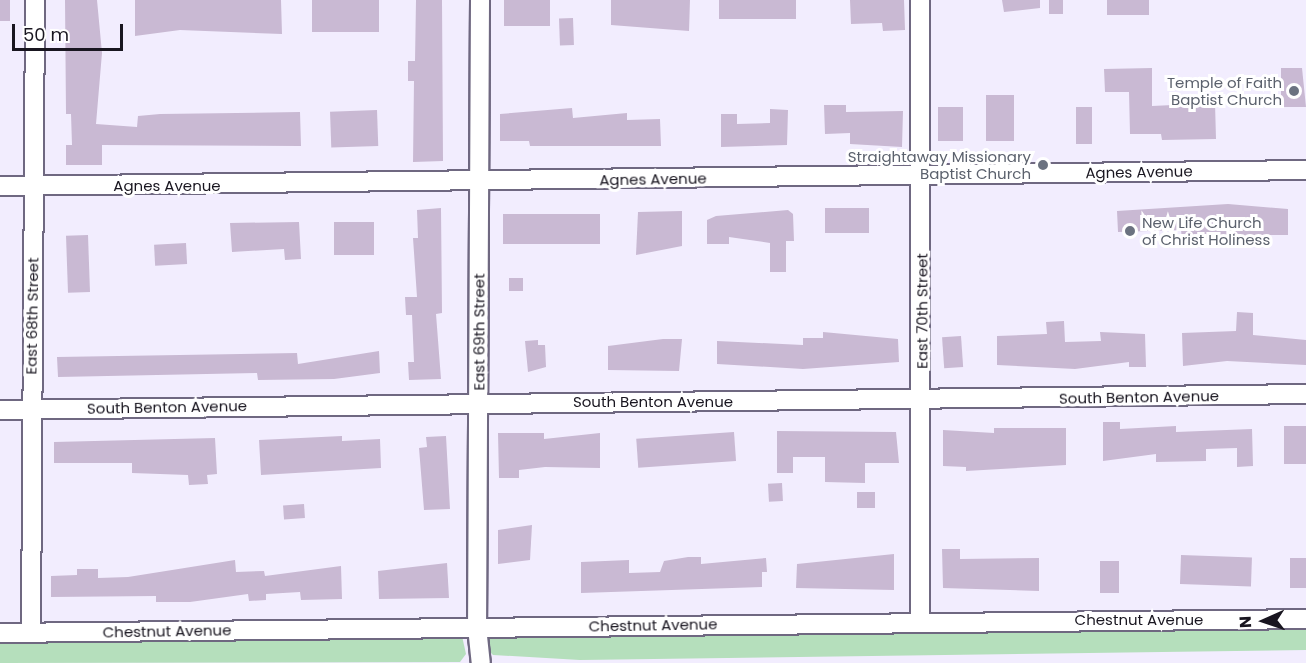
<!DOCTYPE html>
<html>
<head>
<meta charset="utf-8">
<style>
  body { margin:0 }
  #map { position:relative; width:1306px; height:663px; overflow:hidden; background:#f2edfe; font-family:Poppins,sans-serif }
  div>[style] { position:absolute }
  .green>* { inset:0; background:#b5dfbc }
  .building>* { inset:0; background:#c9b9d3; transform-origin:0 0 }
  .roads { filter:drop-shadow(2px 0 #6f6881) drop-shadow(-2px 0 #6f6881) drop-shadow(0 2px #6f6881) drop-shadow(0 -2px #6f6881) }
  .minor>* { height:18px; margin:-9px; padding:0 9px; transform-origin:9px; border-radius:9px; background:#fff }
  .dots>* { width:16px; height:16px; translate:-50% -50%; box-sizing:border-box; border:3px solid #fff; border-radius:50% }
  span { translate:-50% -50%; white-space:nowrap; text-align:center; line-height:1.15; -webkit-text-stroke:6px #fff; paint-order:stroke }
  .worship-label { font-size:15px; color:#5b616d }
  .right { translate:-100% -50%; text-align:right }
  .left { translate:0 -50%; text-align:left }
  .street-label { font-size:15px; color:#191620 }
  .north { position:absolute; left:1234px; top:591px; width:60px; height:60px; -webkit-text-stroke:4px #fff; paint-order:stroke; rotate:267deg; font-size:16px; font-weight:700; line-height:24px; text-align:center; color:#191620 }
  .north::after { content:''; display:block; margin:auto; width:21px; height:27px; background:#191620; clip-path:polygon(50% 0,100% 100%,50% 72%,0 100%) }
  .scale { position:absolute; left:12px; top:24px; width:111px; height:27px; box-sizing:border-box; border:3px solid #191620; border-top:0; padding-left:8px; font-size:18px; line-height:21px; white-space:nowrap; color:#191620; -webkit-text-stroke:4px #fff; paint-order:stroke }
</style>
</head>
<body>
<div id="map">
  <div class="green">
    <i style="clip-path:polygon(1306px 626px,1306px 650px,580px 660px,493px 655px,486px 648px,487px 637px)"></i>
    <i style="clip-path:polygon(462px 636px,466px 654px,460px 662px,0 663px,0 642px)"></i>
  </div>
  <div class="building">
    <i style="left:0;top:0;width:10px;height:21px"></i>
    <i style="clip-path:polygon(65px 0,97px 0,102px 53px,96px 124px,137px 127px,138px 116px,160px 114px,300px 112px,301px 146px,102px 145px,102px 165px,66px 165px,66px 145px,72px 145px,71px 114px,66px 114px)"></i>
    <i style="clip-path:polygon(135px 0,281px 0,282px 34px,180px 30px,135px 36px)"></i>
    <i style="left:312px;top:0;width:67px;height:32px"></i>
    <i style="clip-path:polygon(416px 0,442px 0,443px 161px,413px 162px,414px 81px,408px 81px,408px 61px,415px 61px)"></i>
    <i style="left:504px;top:0;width:46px;height:26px"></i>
    <i style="clip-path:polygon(611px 0,690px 0,689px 31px,611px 25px)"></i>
    <i style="left:719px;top:0;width:77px;height:19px"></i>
    <i style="clip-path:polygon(850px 0,904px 0,905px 30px,883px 31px,882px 23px,851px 24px)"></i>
    <i style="clip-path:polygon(1002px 0,1040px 0,1040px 8px,1004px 12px)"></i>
    <i style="left:1049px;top:0;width:14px;height:14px"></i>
    <i style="left:1107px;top:0;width:42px;height:15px"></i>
    <i style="left:573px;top:18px;width:27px;height:14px;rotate:88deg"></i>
    <i style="clip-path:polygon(1152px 68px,1152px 106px,1215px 103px,1216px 139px,1162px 140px,1161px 134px,1130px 134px,1129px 92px,1105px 92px,1104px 69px)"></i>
    <i style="clip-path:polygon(1281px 68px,1302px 68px,1306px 107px,1281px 107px)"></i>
    <i style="left:986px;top:95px;width:28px;height:46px"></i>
    <i style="clip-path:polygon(824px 105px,846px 105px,846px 112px,903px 111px,902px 147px,850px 144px,850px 133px,825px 134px)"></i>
    <i style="left:938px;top:107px;width:25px;height:34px"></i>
    <i style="left:1076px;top:107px;width:16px;height:37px"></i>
    <i style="clip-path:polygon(572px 108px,573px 118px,627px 113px,627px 120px,660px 119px,661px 146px,530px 146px,529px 141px,500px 141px,500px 114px)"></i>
    <i style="clip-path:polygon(770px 109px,788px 110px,787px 145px,721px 147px,721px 114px,737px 114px,737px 124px,770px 123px)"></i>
    <i style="left:377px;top:110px;width:36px;height:47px;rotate:88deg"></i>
    <i style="clip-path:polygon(1228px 204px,1288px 209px,1288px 235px,1255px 235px,1255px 243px,1238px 243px,1182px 239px,1181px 230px,1118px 232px,1117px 211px)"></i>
    <i style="clip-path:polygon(441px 208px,442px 313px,436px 314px,441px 379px,409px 380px,408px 362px,414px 362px,412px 315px,406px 315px,405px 297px,417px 297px,413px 238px,418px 238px,417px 210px)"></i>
    <i style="left:825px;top:208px;width:44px;height:25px"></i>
    <i style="clip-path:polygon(788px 210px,793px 214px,794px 241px,786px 241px,786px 272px,770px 272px,770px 243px,729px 237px,729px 244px,707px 244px,707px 220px,716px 216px)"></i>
    <i style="clip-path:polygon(682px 211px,682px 246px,636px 255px,638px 212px)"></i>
    <i style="left:503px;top:214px;width:97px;height:30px"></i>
    <i style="clip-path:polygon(299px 222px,301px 259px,285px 260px,284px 249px,232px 252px,230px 223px)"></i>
    <i style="left:334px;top:222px;width:40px;height:33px"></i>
    <i style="left:88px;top:235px;width:57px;height:22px;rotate:88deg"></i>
    <i style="left:186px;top:243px;width:21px;height:32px;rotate:87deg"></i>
    <i style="left:509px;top:278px;width:14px;height:13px"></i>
    <i style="clip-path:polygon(1237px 312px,1253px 313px,1253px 335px,1306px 340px,1306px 365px,1227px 361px,1183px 366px,1182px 333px,1236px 331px)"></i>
    <i style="clip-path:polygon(1064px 321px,1065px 342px,1101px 341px,1100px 332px,1145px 334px,1146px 367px,1129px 367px,1129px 362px,1075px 369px,997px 365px,997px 336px,1047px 334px,1046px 322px)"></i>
    <i style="clip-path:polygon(823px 332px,898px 339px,899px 362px,803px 369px,717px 364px,717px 341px,803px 345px,803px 338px,823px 338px)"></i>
    <i style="left:961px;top:336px;width:31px;height:19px;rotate:86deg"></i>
    <i style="clip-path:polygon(663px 339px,682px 339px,679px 371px,608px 370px,608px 346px)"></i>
    <i style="clip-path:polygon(538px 340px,538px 345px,545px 345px,546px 367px,528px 372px,525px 341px)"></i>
    <i style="clip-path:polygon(379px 351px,380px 373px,334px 379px,258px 380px,257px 373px,58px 377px,57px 357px,297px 353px,298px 364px)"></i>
    <i style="clip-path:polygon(1103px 422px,1120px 422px,1120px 429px,1176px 426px,1176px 432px,1252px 429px,1253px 466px,1237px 467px,1237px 448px,1206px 449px,1206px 461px,1156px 462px,1156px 454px,1103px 461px)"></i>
    <i style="left:1284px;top:426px;width:22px;height:38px"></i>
    <i style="clip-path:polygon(994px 428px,1066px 428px,1066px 465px,966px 471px,966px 467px,943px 466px,943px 430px,994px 433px)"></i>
    <i style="clip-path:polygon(777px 431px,896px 432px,899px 463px,865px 463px,865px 483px,825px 482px,825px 457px,793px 457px,793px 473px,777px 473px)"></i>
    <i style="left:734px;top:432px;width:29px;height:98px;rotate:86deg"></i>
    <i style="clip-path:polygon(498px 433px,544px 433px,544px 439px,600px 433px,600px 468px,545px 467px,519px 470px,519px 478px,499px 478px)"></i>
    <i style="clip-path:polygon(342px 436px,342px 441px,380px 439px,381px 468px,261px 475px,259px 440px)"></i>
    <i style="clip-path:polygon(446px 436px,450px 509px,424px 510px,419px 448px,427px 447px,426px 437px)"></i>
    <i style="clip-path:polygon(215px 438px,217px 474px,207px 475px,208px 484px,189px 485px,188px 475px,132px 473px,132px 463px,54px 463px,54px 442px)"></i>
    <i style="left:782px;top:483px;width:18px;height:14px;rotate:87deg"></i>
    <i style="left:857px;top:492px;width:18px;height:16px"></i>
    <i style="left:304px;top:504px;width:14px;height:21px;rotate:86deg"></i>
    <i style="clip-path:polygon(532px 525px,530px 560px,498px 564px,498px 530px)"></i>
    <i style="clip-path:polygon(942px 549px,960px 549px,960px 559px,1039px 558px,1039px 591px,943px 588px)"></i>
    <i style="clip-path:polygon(894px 554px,894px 590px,796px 588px,797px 564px)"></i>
    <i style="left:1181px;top:555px;width:71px;height:29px;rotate:2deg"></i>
    <i style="clip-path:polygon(688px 557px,701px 557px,701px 564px,766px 558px,767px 572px,762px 572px,762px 587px,581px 593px,581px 562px,629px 560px,629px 573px,660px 572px,664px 561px)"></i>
    <i style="left:1306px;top:558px;width:30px;height:16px;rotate:90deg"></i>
    <i style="clip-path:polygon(235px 560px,236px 572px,264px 571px,265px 576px,341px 566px,342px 599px,301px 600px,300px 592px,266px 594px,266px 600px,249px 601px,248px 594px,190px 602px,156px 602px,156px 596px,51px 597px,51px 576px,77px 575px,77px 569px,98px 569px,98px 578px,128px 577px)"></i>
    <i style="left:1100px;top:561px;width:19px;height:32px"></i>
    <i style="clip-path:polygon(447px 563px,449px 598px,379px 599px,378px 571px)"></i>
  </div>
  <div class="roads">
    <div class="minor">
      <i style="left:480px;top:0;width:627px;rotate:90.27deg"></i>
      <i style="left:477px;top:627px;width:36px;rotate:84deg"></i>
      <i style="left:0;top:186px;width:1306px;rotate:-0.7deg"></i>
      <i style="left:0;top:410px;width:1306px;rotate:-0.7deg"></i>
      <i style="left:920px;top:622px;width:622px;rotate:-90deg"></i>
      <i style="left:0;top:633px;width:1306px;rotate:-0.61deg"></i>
      <i style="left:31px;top:633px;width:633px;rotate:-89.64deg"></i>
    </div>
  </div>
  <div class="dots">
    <i style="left:1294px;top:91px;background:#6b7280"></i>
    <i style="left:1043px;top:165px;background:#6b7280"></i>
    <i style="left:1130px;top:231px;background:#6b7280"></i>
  </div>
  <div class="worship-label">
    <span class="right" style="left:1282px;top:91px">Temple of Faith<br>Baptist Church</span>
    <span class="right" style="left:1031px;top:165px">Straightaway Missionary<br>Baptist Church</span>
    <span class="left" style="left:1142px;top:231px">New Life Church<br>of Christ Holiness</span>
  </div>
  <div class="street-label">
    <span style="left:1139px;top:172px;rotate:-1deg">Agnes Avenue</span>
    <span style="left:653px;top:179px;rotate:-1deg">Agnes Avenue</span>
    <span style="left:167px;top:186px">Agnes Avenue</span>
    <span style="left:922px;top:311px;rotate:-90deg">East 70th Street</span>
    <span style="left:32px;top:316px;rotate:-89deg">East 68th Street</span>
    <span style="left:479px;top:332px;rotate:-90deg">East 69th Street</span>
    <span style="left:1139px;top:397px;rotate:-1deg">South Benton Avenue</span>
    <span style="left:653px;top:402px">South Benton Avenue</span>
    <span style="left:167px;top:407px;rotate:-1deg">South Benton Avenue</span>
    <span style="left:1139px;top:620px">Chestnut Avenue</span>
    <span style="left:653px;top:625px;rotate:-1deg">Chestnut Avenue</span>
    <span style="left:167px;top:631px;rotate:-1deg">Chestnut Avenue</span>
  </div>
  <div class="north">N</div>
  <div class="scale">50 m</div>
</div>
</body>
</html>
